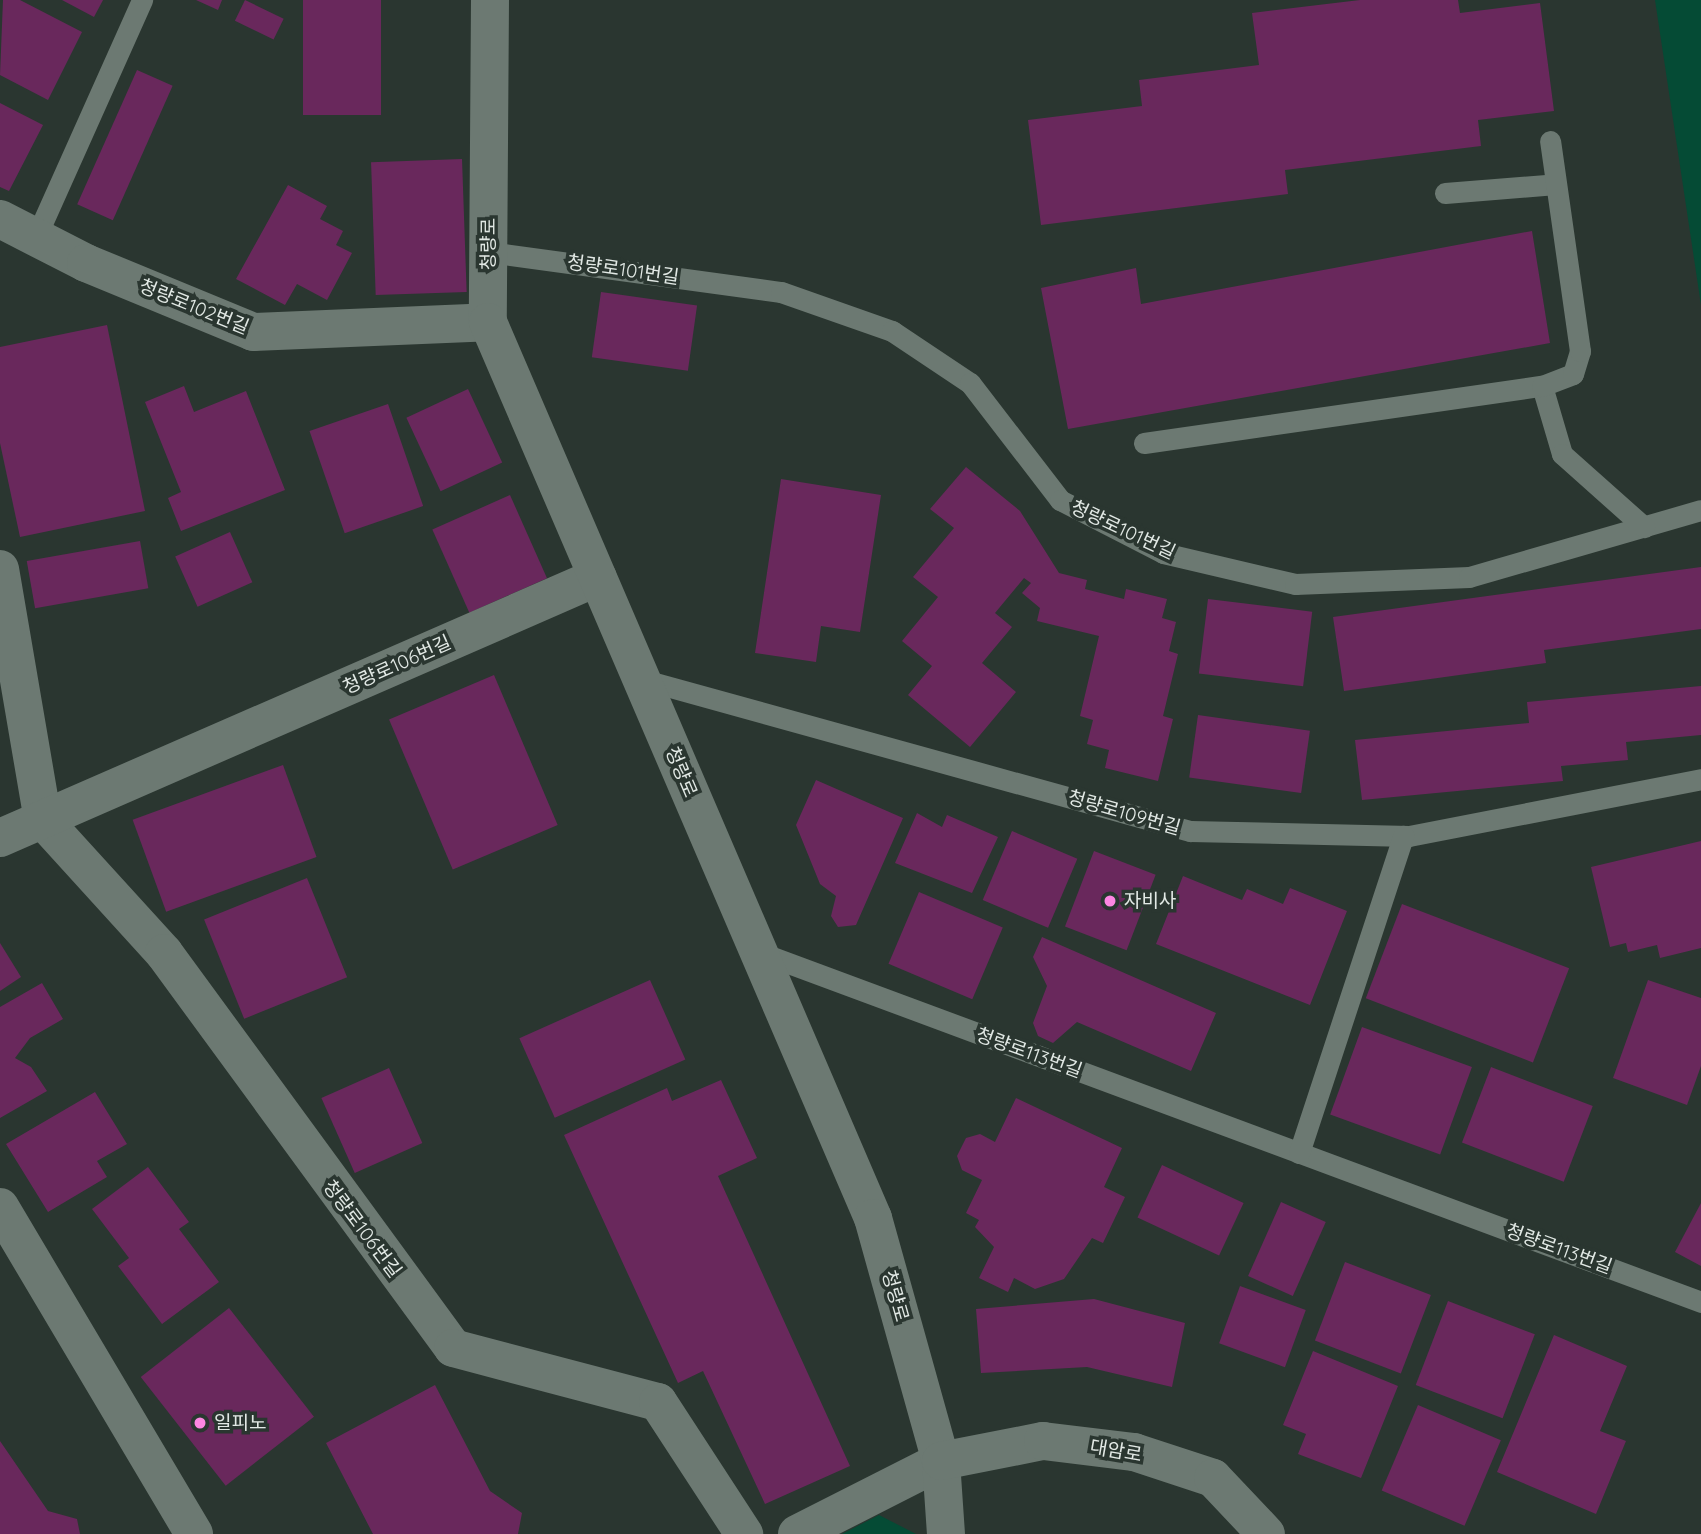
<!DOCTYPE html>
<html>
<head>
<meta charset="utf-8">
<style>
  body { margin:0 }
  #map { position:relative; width:1701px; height:1534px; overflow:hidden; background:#2a3630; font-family:Quicksand,"Noto Sans KR",sans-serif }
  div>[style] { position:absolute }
  .green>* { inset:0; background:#054b35 }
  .building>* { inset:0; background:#69285c; transform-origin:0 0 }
  .service>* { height:21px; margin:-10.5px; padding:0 10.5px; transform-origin:10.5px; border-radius:10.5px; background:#6c7972 }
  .minor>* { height:38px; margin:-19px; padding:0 19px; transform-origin:19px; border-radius:19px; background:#6c7972 }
  .tertiary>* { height:38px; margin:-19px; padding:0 19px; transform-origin:19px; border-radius:19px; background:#6c7972 }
  .dots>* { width:19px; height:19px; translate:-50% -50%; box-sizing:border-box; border:4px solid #2a3630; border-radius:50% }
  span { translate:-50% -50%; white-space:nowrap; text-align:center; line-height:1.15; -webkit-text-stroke:7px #2a3630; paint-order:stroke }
  .street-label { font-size:19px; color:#e2e9e5 }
  .poi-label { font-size:19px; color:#e2e9e5 }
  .left { translate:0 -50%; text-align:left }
</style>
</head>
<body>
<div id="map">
  <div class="green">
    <i style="clip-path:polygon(1655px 0,1701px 0,1701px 305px)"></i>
    <i style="clip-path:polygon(879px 1515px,916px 1534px,842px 1534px)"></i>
  </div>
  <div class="building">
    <i style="clip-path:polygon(3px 0,20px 0,82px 32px,48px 100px,0 75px)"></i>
    <i style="clip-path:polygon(62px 0,103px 0,94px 17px)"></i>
    <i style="clip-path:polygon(196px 0,222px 0,218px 10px)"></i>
    <i style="left:245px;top:0;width:43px;height:23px;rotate:26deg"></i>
    <i style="left:303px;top:0;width:78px;height:115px"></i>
    <i style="clip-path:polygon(1360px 0,1458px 0,1460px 13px,1540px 3px,1554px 111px,1478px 120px,1481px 146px,1285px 170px,1288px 194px,1041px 225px,1028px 120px,1142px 106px,1139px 80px,1259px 65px,1252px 13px)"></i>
    <i style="left:137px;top:70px;width:39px;height:147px;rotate:24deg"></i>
    <i style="clip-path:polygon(0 103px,43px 125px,9px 191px,0 187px)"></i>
    <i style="left:462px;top:159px;width:133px;height:91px;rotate:88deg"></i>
    <i style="clip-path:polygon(288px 185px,327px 206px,320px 219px,343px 231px,336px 245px,352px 253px,327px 300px,297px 284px,285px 305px,236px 279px)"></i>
    <i style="clip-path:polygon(1532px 231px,1550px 343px,1068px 429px,1041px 288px,1136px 268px,1141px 304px)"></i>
    <i style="left:601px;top:292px;width:97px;height:66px;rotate:8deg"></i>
    <i style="clip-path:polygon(107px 325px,145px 511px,20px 537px,0 443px,0 347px)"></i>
    <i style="clip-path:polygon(184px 386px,194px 412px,246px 391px,285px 490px,181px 531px,168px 498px,181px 492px,145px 402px)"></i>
    <i style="left:468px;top:389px;width:81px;height:68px;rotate:65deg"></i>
    <i style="left:388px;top:404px;width:108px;height:83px;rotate:71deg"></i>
    <i style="clip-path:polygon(966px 467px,1020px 511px,1059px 573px,1087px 580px,1085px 589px,1124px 599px,1126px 589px,1167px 599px,1162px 618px,1176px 622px,1169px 651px,1178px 654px,1163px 716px,1173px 719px,1158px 781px,1105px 768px,1109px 750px,1087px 744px,1093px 720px,1080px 716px,1099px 636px,1037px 621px,1040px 608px,1022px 593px,1031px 583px,1024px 578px,995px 613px,1012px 627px,982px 663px,1016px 692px,970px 747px,908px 695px,932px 666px,902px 641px,938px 597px,913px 577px,954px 528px,930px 509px)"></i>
    <i style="clip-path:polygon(781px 479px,881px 495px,860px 632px,821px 626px,816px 662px,755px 653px)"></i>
    <i style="left:510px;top:495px;width:91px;height:85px;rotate:66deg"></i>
    <i style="left:230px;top:532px;width:55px;height:60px;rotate:66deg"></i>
    <i style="left:140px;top:541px;width:48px;height:115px;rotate:80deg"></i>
    <i style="clip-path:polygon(1701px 567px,1701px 629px,1544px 650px,1546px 663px,1344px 691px,1333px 617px)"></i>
    <i style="left:1208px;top:599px;width:105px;height:75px;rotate:7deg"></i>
    <i style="left:494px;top:675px;width:163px;height:114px;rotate:67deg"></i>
    <i style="clip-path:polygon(1701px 686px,1701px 735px,1626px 742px,1628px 760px,1561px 766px,1563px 781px,1362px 800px,1355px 740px,1529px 723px,1527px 702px)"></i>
    <i style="left:1198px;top:715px;width:113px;height:63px;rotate:8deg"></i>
    <i style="left:283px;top:765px;width:98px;height:160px;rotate:70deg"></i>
    <i style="clip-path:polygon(816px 780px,903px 818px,856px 925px,838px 927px,831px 916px,836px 896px,820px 884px,796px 825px)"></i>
    <i style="clip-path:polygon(917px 813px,942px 827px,947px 815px,998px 837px,972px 893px,895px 863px)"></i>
    <i style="left:1012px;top:831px;width:71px;height:75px;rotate:23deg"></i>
    <i style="clip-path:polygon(1701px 841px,1701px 948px,1660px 958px,1657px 945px,1628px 952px,1626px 943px,1610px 947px,1591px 867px)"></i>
    <i style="left:1094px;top:851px;width:66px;height:81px;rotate:21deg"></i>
    <i style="clip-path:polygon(1183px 876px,1242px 900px,1247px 889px,1283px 904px,1290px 888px,1347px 911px,1310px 1005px,1156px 944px)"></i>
    <i style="left:307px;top:878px;width:107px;height:111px;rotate:68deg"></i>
    <i style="left:919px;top:892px;width:91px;height:78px;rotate:23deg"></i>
    <i style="left:1402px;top:904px;width:179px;height:101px;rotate:21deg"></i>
    <i style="clip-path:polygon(1042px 937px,1216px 1013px,1191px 1071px,1077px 1022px,1053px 1043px,1038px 1036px,1033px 1023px,1047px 986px,1033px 957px)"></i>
    <i style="clip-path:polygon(0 943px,21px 977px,0 991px)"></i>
    <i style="left:650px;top:980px;width:87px;height:143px;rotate:66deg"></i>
    <i style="clip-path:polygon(1648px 980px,1701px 998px,1701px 1066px,1687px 1105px,1613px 1078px)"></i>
    <i style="clip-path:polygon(42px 983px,63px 1019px,30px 1038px,15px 1058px,31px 1067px,47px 1091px,0 1118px,0 1007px)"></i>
    <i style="left:1362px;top:1027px;width:117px;height:93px;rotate:20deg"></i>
    <i style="left:1491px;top:1067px;width:109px;height:81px;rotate:21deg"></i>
    <i style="left:389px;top:1068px;width:82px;height:74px;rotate:66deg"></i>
    <i style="clip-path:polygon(721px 1080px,757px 1158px,718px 1176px,850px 1466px,765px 1504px,703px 1371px,678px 1383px,564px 1135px,667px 1088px,672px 1101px)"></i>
    <i style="clip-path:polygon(95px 1092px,127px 1144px,97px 1161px,107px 1177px,48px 1212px,6px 1144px)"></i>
    <i style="clip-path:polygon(1016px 1098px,1122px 1148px,1104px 1187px,1125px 1197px,1103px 1243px,1092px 1238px,1064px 1279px,1035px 1289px,1014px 1278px,1008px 1292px,979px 1278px,994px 1247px,975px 1227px,979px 1220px,966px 1213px,982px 1180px,962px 1170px,957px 1156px,966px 1138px,980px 1134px,995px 1142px)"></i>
    <i style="left:1162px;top:1165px;width:90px;height:58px;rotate:25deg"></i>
    <i style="clip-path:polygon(148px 1167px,189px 1222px,179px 1229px,219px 1282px,162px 1324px,118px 1266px,129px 1258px,92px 1209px)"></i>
    <i style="left:1281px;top:1202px;width:49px;height:81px;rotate:24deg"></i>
    <i style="clip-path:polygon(1701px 1203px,1701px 1266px,1675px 1252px)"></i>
    <i style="left:1345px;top:1262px;width:92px;height:84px;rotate:21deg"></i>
    <i style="left:1240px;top:1286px;width:70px;height:61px;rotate:20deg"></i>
    <i style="clip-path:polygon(1094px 1299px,1185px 1323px,1172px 1387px,1087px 1367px,981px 1373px,976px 1309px)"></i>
    <i style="left:1448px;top:1301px;width:93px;height:90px;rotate:21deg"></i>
    <i style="left:229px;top:1308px;width:138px;height:112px;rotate:52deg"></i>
    <i style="clip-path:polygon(1554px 1335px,1627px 1366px,1600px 1431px,1626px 1441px,1596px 1514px,1497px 1472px)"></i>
    <i style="clip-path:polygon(1313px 1351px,1398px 1386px,1361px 1478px,1298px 1454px,1306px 1434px,1283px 1425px)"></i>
    <i style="clip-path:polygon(435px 1385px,490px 1491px,522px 1513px,518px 1534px,373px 1534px,326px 1443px)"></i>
    <i style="left:1418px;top:1405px;width:90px;height:93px;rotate:23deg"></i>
    <i style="clip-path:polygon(0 1441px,48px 1511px,77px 1519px,80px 1534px,0 1534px)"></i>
  </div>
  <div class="service">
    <i style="left:1445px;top:193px;width:111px;rotate:-4.6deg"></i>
    <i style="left:36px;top:237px;width:260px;rotate:-65.9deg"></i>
    <i style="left:489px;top:252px;width:295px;rotate:7.8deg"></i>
    <i style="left:781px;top:292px;width:118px;rotate:19.4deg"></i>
    <i style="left:892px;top:331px;width:94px;rotate:33.7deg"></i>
    <i style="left:970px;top:383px;width:148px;rotate:52.4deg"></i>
    <i style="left:1060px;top:500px;width:116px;rotate:27.2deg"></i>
    <i style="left:1163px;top:553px;width:136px;rotate:13.2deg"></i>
    <i style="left:1295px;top:584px;width:174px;rotate:-2.3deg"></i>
    <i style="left:1469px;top:577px;width:241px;rotate:-16.1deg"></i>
    <i style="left:1542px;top:386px;width:71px;rotate:73.6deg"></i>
    <i style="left:1562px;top:454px;width:110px;rotate:41.7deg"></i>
    <i style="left:1144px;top:443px;width:402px;rotate:-8.2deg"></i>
    <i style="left:1542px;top:386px;width:33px;rotate:-21deg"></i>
    <i style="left:1573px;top:374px;width:24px;rotate:-73deg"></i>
    <i style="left:1580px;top:351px;width:212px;rotate:-98.1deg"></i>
    <i style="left:641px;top:679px;width:570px;rotate:15.48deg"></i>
    <i style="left:1190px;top:831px;width:219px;rotate:1.3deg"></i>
    <i style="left:1409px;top:836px;width:298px;rotate:-11deg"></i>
    <i style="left:759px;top:952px;width:1005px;rotate:20.38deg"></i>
    <i style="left:1299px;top:1153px;width:334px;rotate:-71.8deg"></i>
  </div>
  <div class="minor">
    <i style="left:0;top:219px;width:97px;rotate:27.1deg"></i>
    <i style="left:86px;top:263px;width:181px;rotate:22.4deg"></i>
    <i style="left:253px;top:332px;width:235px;rotate:-2.4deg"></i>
    <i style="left:0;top:569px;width:255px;rotate:80.3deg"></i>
    <i style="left:43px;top:820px;width:180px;rotate:47.7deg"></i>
    <i style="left:164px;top:953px;width:489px;rotate:53.8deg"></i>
    <i style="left:453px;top:1348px;width:212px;rotate:14.8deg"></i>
    <i style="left:658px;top:1402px;width:158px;rotate:56.9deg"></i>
    <i style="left:0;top:838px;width:652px;rotate:-23.58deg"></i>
    <i style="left:0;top:1207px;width:380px;rotate:59.3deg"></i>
    <i style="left:797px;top:1534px;width:161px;rotate:-26.9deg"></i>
  </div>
  <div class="tertiary">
    <i style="left:490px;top:0;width:322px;rotate:90.4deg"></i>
    <i style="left:488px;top:322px;width:975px;rotate:66.75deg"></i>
    <i style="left:873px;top:1218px;width:252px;rotate:74.4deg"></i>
    <i style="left:941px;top:1461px;width:73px;rotate:86.1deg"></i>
    <i style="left:941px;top:1461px;width:104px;rotate:-11.1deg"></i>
    <i style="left:1043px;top:1441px;width:92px;rotate:6.9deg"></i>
    <i style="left:1134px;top:1452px;width:83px;rotate:18.2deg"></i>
    <i style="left:1213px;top:1478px;width:77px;rotate:46.6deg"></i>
  </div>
  <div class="dots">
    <i style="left:1110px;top:901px;background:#fd86e2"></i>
    <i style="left:200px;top:1423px;background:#fd86e2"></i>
  </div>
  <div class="street-label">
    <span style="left:489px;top:244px;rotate:-90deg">청량로</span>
    <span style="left:623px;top:270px;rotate:8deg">청량로101번길</span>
    <span style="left:194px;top:307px;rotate:22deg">청량로102번길</span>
    <span style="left:1123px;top:530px;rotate:25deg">청량로101번길</span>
    <span style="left:397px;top:665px;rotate:-24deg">청량로106번길</span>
    <span style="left:681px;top:772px;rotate:67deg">청량로</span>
    <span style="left:1124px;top:813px;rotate:16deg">청량로109번길</span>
    <span style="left:1029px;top:1053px;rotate:20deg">청량로113번길</span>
    <span style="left:362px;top:1229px;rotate:53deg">청량로106번길</span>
    <span style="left:1559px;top:1249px;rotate:20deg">청량로113번길</span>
    <span style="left:895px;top:1296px;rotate:74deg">청량로</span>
    <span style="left:1116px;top:1451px;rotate:10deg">대암로</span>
  </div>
  <div class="poi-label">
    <span class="left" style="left:1124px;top:901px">자비사</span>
    <span class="left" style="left:214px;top:1423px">일피노</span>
  </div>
</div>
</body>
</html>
